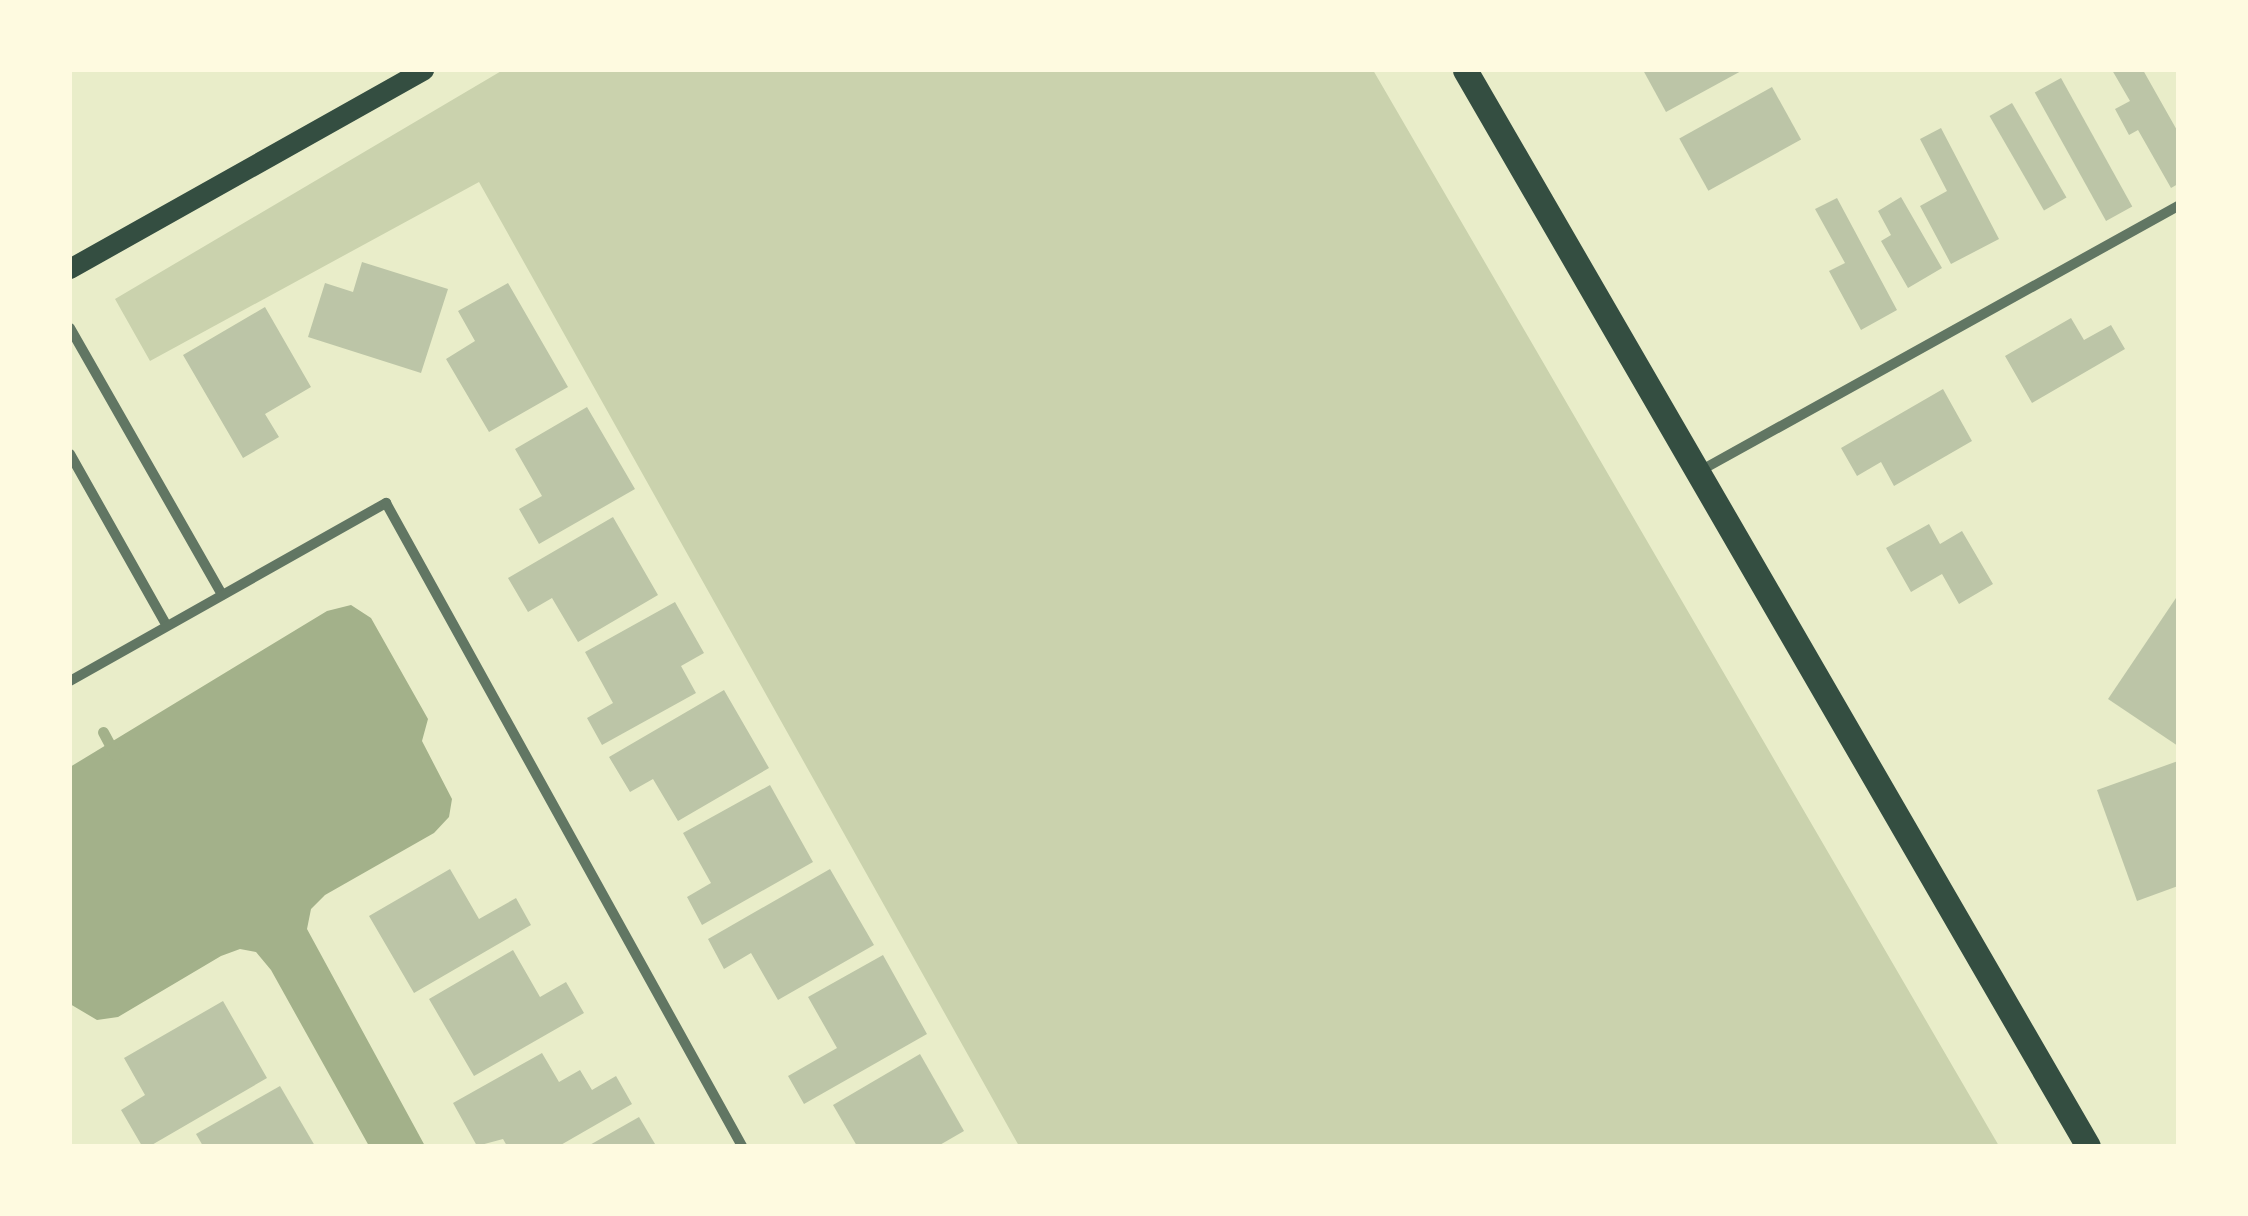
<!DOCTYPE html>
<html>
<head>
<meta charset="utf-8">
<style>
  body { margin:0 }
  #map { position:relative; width:2248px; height:1216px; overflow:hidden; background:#e9edc9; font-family:"Sofia Sans Condensed",sans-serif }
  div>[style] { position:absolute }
  .green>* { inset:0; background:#cad2ad }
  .water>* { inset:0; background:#a3b18a }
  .stream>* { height:11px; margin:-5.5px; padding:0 5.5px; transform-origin:5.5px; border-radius:5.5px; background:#a3b18a }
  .building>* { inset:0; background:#bcc5a7; transform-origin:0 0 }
  .minor>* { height:10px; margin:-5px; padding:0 5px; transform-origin:5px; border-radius:5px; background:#617663 }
  .secondary>* { height:20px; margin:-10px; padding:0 10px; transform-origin:10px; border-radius:10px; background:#344e41 }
  .primary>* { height:25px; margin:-12.5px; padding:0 12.5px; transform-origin:12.5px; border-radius:12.5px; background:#344e41 }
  span { translate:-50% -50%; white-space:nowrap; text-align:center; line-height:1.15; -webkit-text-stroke:8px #fefae0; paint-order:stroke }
  .frame { position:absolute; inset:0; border:72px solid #fefae0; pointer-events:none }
</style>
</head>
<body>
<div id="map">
  <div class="green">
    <i style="clip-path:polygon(503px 70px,1373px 70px,1999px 1146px,1019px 1146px,479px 182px,150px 361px,115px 299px)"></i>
  </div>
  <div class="water">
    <i style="clip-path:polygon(351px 605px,371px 618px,428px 719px,422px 741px,452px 799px,449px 817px,434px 833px,325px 895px,311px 909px,307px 929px,425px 1146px,369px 1146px,271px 970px,256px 952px,240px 949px,221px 956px,118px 1017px,97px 1020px,70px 1004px,70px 767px,327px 611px)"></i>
  </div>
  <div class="stream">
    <i style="left:103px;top:732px;width:26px;rotate:62deg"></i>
  </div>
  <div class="building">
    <i style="clip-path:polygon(1643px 70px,1743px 70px,1666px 112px)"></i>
    <i style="clip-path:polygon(2112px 70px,2143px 70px,2178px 132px,2178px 184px,2171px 188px,2138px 130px,2129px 135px,2115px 109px,2130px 101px)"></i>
    <i style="left:2061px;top:78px;width:147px;height:30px;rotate:61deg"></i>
    <i style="left:1772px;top:87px;width:60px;height:106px;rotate:61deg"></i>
    <i style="left:2012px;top:103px;width:109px;height:26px;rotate:60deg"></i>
    <i style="clip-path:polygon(1941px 128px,1999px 239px,1951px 264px,1920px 206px,1947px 191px,1920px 139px)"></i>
    <i style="clip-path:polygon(1901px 197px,1942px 268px,1908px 288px,1881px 241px,1891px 235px,1878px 211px)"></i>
    <i style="clip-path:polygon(1837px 198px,1897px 310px,1861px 330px,1829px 271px,1845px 263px,1815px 209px)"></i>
    <i style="clip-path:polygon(362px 262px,448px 289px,421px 373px,308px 337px,325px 283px,353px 292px)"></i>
    <i style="clip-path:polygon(508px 283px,568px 387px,489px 432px,446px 359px,475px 341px,458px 311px)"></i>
    <i style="clip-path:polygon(265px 307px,311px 387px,265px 414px,279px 437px,243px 458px,183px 355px)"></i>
    <i style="clip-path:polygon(2071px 318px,2084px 340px,2111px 325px,2125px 349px,2032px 403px,2005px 356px)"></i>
    <i style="clip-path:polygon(1943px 389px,1972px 441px,1894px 486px,1881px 462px,1857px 476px,1841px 448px)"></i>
    <i style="clip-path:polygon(587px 407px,635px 489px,539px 544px,519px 509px,542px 496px,515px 449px)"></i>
    <i style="clip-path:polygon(613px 517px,658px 595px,578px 642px,552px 598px,528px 612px,508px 578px)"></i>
    <i style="clip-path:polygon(1929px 524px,1940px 544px,1962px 531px,1993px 584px,1959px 604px,1942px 574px,1911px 592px,1886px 548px)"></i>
    <i style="clip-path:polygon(2178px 595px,2178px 746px,2108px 699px)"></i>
    <i style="clip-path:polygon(675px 602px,704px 653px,681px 666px,696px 693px,602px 745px,587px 718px,613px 703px,585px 652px)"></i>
    <i style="clip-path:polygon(724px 690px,769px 768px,678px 821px,653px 779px,630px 792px,609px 757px)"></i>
    <i style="clip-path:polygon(2178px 761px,2178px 886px,2137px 901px,2097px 790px)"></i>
    <i style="clip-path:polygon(770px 785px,813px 862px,702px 925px,687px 897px,711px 883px,683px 833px)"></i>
    <i style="clip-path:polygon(450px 869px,479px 919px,516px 898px,531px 925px,414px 993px,369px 916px)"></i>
    <i style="clip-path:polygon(830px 869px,874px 945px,778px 1000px,751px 953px,724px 969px,708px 939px)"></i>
    <i style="clip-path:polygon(513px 950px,540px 997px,566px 982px,584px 1013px,474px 1076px,429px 999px)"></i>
    <i style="clip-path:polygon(883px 955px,927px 1034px,804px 1104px,788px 1076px,837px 1048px,808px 997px)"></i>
    <i style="clip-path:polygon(223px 1001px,267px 1078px,150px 1146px,142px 1146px,121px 1110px,145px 1095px,124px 1058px)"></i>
    <i style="clip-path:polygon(542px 1053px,559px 1082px,580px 1070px,592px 1090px,616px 1076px,632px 1104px,559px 1146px,507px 1146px,503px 1139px,477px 1146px,453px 1103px)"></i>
    <i style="clip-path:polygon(920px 1054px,964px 1131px,938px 1146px,857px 1146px,833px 1105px)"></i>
    <i style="clip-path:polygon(280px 1086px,315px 1146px,203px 1146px,196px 1134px)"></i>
    <i style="clip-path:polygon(639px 1117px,655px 1144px,588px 1146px)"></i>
  </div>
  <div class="minor">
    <i style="left:70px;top:328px;width:307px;rotate:60.3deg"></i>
    <i style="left:70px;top:454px;width:197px;rotate:60.6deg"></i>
    <i style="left:1698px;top:472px;width:549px;rotate:-28.99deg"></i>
    <i style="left:70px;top:681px;width:363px;rotate:-29.4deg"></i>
    <i style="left:386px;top:503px;width:735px;rotate:61.03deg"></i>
  </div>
  <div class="secondary">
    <i style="left:70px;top:269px;width:406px;rotate:-29.3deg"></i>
  </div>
  <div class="primary">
    <i style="left:1465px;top:70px;width:1243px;rotate:59.93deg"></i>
  </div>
  <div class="frame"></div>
</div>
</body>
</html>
